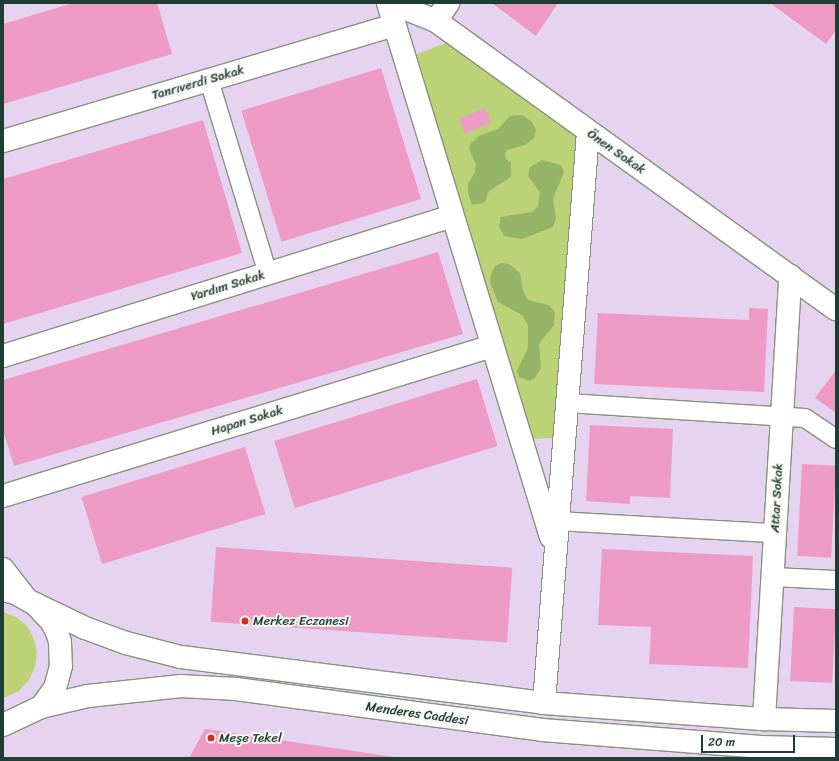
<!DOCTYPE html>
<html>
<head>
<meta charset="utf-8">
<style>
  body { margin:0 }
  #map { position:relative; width:839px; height:761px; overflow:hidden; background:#efe6ce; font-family:Sriracha,sans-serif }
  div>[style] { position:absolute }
  .built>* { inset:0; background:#e6d3f0; transform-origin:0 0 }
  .green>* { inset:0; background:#bcd276 }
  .forest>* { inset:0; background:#95b467 }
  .building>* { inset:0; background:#ed9bc5; transform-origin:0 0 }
  .roads { filter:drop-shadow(1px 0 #879281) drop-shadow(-1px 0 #879281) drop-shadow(0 1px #879281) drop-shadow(0 -1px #879281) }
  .service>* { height:18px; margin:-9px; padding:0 9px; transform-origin:9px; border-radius:9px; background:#fff }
  .minor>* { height:22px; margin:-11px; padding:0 11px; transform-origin:11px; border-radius:11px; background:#fff }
  .tertiary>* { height:22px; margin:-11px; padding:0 11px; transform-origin:11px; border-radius:11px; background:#fff }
  .dots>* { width:11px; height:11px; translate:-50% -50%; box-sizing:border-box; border:2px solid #f6f6f2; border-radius:50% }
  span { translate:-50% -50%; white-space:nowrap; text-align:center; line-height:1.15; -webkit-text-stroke:4px #f6f6f2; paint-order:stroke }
  .street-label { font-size:13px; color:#1f3d34 }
  .poi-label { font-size:13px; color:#1f3d34 }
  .left { translate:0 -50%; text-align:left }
  .frame { position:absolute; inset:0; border:4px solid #1f3d34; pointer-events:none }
  .scale { position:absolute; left:701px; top:735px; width:94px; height:18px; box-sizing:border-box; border:2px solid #1f3d34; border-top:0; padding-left:5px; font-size:12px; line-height:14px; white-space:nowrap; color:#1f3d34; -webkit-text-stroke:3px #f6f6f2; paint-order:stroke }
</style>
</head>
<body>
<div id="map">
  <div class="built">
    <i style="left:3px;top:3px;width:833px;height:755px"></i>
  </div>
  <div class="green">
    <i style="clip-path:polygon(459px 38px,588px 133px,564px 437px,521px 440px,404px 59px)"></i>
    <i style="clip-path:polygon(3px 612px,16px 617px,27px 626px,34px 639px,37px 653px,35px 667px,29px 680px,19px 691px,3px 698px)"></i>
  </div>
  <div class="forest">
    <i style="clip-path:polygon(522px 115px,532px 122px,536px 130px,534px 138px,525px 145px,507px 150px,505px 154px,506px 159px,511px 163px,511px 177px,489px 191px,484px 203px,472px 205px,468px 193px,468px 184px,475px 172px,476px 164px,469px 150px,470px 144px,479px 136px,498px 129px,510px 116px)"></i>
    <i style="clip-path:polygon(542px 160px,561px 165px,564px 172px,553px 199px,556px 219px,553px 227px,522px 239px,504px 236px,499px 226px,501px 217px,532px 212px,538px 206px,540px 192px,528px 176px,530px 167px)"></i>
    <i style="clip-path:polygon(501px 263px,509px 264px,520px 273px,523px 291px,528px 300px,549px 305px,555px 312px,554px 325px,539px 344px,541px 368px,535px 378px,530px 381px,519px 377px,517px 371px,528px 348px,528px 326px,522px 315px,498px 302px,490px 283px,491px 274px,495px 266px)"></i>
  </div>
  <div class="building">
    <i style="clip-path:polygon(73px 3px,157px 3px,172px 54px,3px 104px,3px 24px)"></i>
    <i style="clip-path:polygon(492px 3px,558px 3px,536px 36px)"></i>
    <i style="clip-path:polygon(770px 3px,836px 3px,836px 30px,826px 44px)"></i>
    <i style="left:381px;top:68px;width:137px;height:146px;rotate:73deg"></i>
    <i style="left:485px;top:108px;width:16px;height:28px;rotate:68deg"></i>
    <i style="clip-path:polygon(203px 120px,242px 253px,3px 324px,3px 179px)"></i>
    <i style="clip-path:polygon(438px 252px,463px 334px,14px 466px,3px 430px,3px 380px)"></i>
    <i style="clip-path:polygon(749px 308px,768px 309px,764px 392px,594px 384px,598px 313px,749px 320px)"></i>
    <i style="clip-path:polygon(836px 370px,836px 413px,815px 398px)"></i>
    <i style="left:477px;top:379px;width:70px;height:212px;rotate:73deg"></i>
    <i style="clip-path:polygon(590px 425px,673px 429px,670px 498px,630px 496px,630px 504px,586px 501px)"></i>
    <i style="left:245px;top:447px;width:70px;height:171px;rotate:73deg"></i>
    <i style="left:802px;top:464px;width:34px;height:92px;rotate:3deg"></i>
    <i style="left:216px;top:547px;width:297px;height:75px;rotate:4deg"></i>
    <i style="clip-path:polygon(602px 549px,753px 556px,748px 668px,649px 664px,651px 627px,598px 625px)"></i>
    <i style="left:794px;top:607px;width:42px;height:74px;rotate:3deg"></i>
    <i style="clip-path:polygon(205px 729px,394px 757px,394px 758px,189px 758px)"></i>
  </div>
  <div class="roads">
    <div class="service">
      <i style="left:209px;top:80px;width:203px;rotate:73.1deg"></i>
      <i style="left:567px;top:403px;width:238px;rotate:3.6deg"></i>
      <i style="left:805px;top:418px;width:37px;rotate:34deg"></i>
      <i style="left:557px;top:521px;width:218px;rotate:3.2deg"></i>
      <i style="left:772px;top:577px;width:64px;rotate:2.7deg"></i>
    </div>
    <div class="minor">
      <i style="left:388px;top:3px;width:558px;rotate:73.03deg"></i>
      <i style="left:391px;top:3px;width:48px;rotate:21.8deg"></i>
      <i style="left:436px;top:21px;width:493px;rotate:35.8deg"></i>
      <i style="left:436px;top:21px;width:22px;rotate:-56deg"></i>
      <i style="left:3px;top:141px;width:408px;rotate:-16.5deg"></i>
      <i style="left:3px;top:356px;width:470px;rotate:-17.3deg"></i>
      <i style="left:3px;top:496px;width:511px;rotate:-17.05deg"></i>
      <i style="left:544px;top:703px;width:572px;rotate:-85.59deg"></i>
      <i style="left:764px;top:719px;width:444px;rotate:-86.6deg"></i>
    </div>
    <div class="tertiary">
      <i style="left:3px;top:569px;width:37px;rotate:52deg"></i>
      <i style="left:3px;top:590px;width:12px;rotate:14deg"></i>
      <i style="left:15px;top:593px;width:23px;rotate:29deg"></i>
      <i style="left:35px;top:604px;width:23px;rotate:47deg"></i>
      <i style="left:51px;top:621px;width:13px;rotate:61deg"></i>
      <i style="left:57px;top:632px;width:10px;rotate:73deg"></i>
      <i style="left:60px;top:642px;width:24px;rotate:88deg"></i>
      <i style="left:61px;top:666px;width:23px;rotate:105deg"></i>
      <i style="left:55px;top:688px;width:24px;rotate:126deg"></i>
      <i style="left:35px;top:604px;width:55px;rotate:25.6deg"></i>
      <i style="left:85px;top:628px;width:44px;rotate:20.1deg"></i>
      <i style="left:126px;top:643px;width:57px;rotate:14.3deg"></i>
      <i style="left:181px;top:657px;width:366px;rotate:7.2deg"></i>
      <i style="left:544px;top:703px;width:221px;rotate:4.2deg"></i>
      <i style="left:764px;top:719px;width:72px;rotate:1.6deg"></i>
      <i style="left:3px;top:725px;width:42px;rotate:-25.3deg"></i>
      <i style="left:41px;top:707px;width:48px;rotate:-13.2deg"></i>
      <i style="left:88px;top:696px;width:94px;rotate:-6.1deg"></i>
      <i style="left:181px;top:686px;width:55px;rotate:3.1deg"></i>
      <i style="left:236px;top:689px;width:309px;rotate:7.6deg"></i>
      <i style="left:542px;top:730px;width:220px;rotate:4.4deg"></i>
      <i style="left:761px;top:747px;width:75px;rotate:1.5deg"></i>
    </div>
  </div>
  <div class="dots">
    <i style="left:245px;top:621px;background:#c8321e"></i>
    <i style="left:211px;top:738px;background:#c8321e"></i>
  </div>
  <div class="street-label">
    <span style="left:198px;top:83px;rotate:-16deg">Tanrıverdi Sokak</span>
    <span style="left:616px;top:152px;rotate:35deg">Önen Sokak</span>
    <span style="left:228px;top:286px;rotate:-17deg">Yardım Sokak</span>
    <span style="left:247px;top:421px;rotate:-17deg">Hapan Sokak</span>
    <span style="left:777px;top:498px;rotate:-87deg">Attar Sokak</span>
    <span style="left:417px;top:714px;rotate:8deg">Menderes Caddesi</span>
  </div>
  <div class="poi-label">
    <span class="left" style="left:253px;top:621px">Merkez Eczanesi</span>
    <span class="left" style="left:219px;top:738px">Meşe Tekel</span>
  </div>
  <div class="frame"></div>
  <div class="scale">20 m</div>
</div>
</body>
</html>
